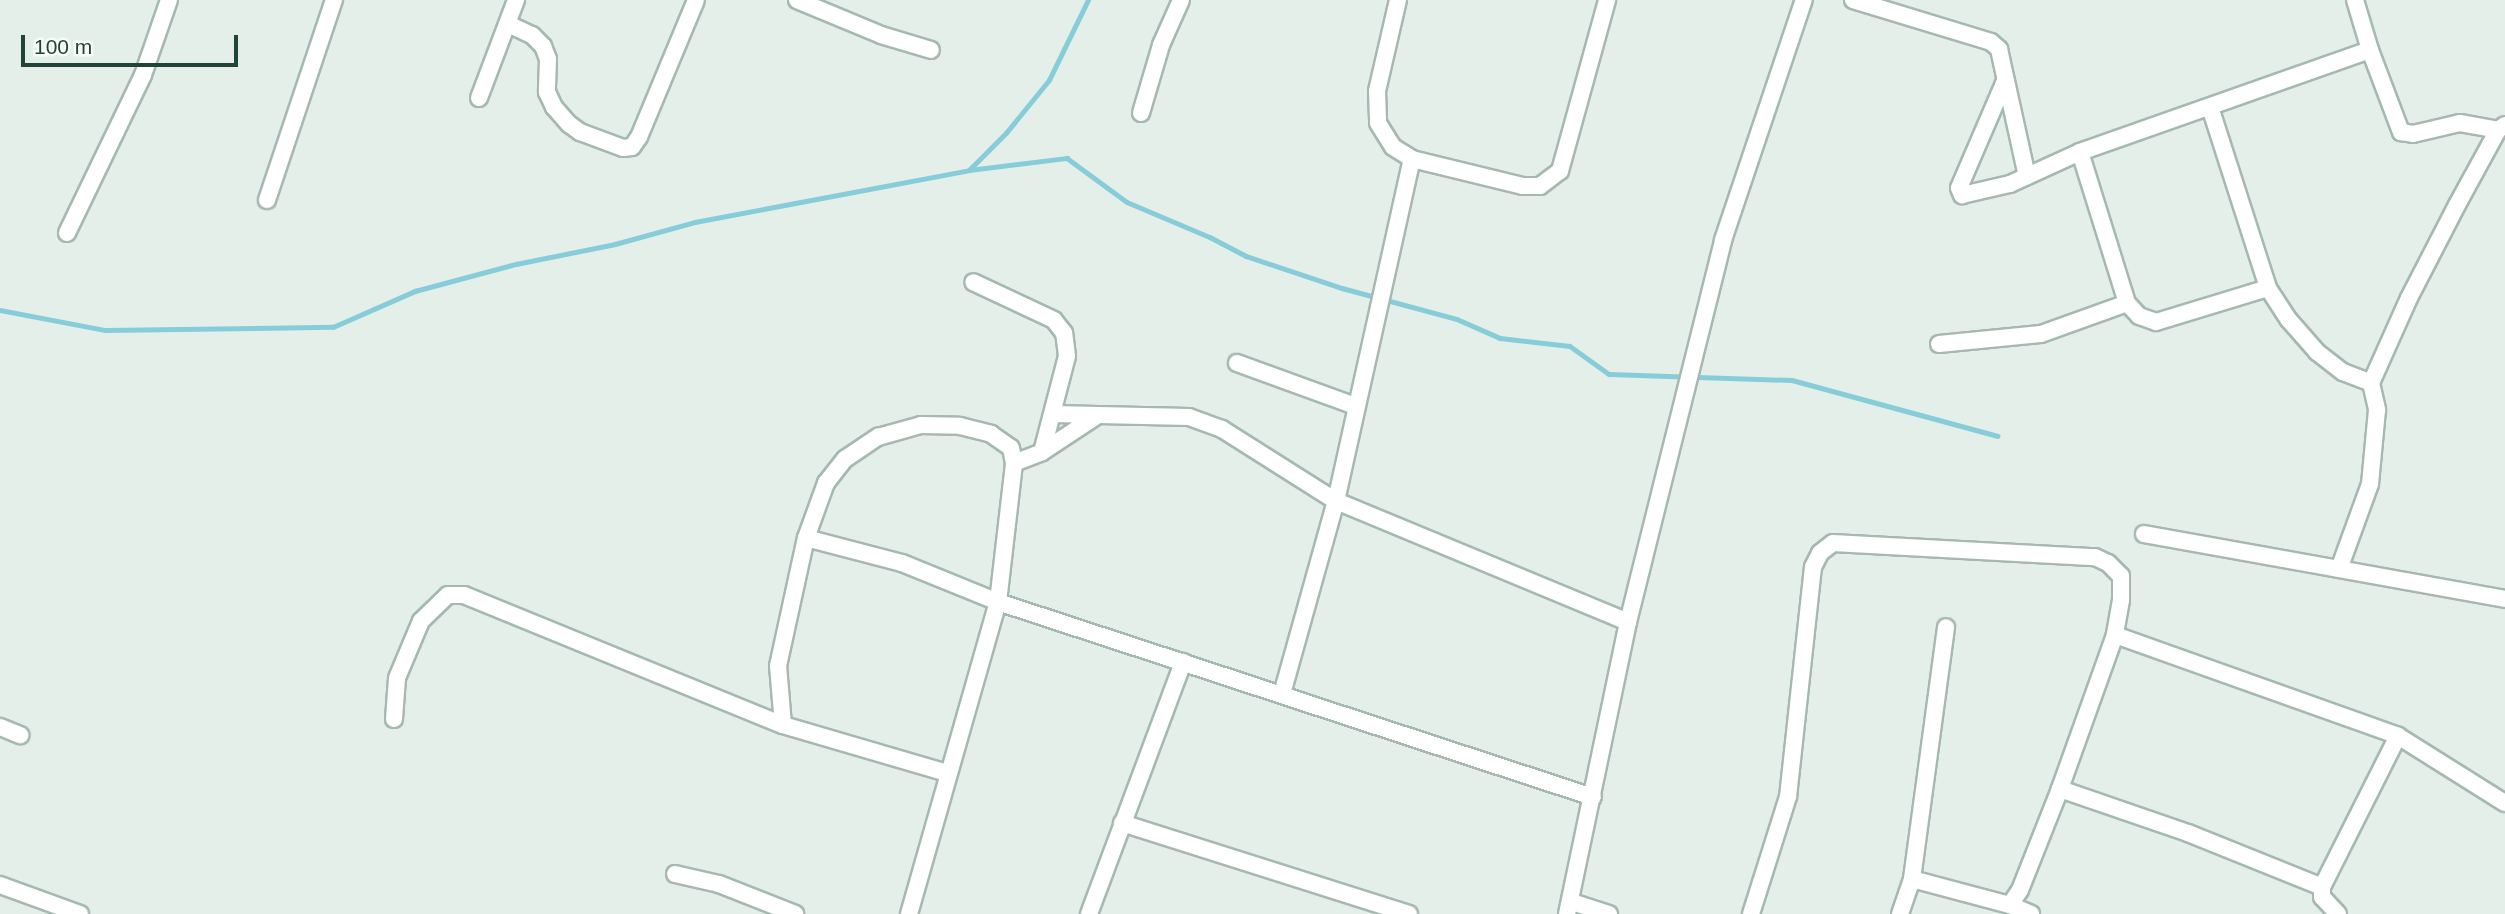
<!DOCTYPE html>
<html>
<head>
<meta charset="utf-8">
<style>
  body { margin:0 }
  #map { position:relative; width:2505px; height:914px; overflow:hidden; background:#e5efea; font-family:Arial,sans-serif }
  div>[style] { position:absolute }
  .stream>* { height:4.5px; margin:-2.25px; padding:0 2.25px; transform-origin:2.25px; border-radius:2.25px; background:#87cdd9 }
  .roads { filter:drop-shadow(2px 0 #a6b8b2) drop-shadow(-2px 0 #a6b8b2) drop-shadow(0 2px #a6b8b2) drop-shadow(0 -2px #a6b8b2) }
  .minor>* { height:16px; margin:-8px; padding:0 8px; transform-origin:8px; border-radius:8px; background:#fff }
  span { translate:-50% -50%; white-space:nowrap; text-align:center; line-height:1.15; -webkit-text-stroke:5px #f6fbf8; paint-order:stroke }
  .scale { position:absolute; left:21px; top:35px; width:217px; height:32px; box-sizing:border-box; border:4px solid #21443a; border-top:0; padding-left:9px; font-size:21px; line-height:24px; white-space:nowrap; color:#21443a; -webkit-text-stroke:5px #f6fbf8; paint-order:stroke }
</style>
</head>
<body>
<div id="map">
  <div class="stream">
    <i style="left:969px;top:170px;width:52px;rotate:-45deg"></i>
    <i style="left:1006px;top:133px;width:68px;rotate:-50.9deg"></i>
    <i style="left:1049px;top:80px;width:89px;rotate:-64deg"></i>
    <i style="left:0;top:310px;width:107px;rotate:10.8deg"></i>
    <i style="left:105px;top:330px;width:228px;rotate:-0.8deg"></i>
    <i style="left:333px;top:327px;width:90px;rotate:-23.7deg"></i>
    <i style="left:415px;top:291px;width:105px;rotate:-15deg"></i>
    <i style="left:516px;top:264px;width:101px;rotate:-11.4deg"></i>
    <i style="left:615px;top:244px;width:83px;rotate:-15.4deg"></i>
    <i style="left:695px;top:222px;width:279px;rotate:-10.7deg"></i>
    <i style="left:969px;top:170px;width:99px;rotate:-7deg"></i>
    <i style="left:1067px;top:158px;width:74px;rotate:36.3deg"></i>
    <i style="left:1127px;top:202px;width:90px;rotate:22.9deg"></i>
    <i style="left:1210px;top:237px;width:41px;rotate:27.8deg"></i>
    <i style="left:1246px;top:256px;width:101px;rotate:18.4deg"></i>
    <i style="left:1342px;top:288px;width:119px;rotate:15.1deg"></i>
    <i style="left:1457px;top:319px;width:47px;rotate:23.8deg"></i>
    <i style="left:1500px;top:338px;width:70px;rotate:6.5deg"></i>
    <i style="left:1570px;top:346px;width:48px;rotate:35.7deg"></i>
    <i style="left:1609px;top:374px;width:183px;rotate:1.9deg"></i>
    <i style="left:1792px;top:380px;width:213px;rotate:15.2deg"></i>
  </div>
  <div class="roads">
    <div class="minor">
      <i style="left:797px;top:0;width:91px;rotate:22.6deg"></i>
      <i style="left:881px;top:35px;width:52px;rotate:16.7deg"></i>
      <i style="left:1398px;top:0;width:93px;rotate:103deg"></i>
      <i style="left:1377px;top:91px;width:32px;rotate:88deg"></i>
      <i style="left:1378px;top:123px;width:28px;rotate:58deg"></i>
      <i style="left:1393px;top:147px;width:22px;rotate:32deg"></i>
      <i style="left:1412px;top:159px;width:114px;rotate:13.7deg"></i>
      <i style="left:1523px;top:186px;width:17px"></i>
      <i style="left:1540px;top:186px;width:25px;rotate:-37deg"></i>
      <i style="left:1560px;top:171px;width:177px;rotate:-74.6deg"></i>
      <i style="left:1853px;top:0;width:144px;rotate:16.9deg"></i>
      <i style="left:1991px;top:42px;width:11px;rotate:41deg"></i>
      <i style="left:1999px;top:49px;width:130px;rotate:77.6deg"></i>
      <i style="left:2355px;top:0;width:52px;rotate:73.3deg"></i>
      <i style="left:2370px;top:50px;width:88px;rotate:69.3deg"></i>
      <i style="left:2401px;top:132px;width:12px;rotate:9deg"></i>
      <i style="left:2413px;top:134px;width:48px;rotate:-13.2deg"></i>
      <i style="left:2460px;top:123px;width:39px;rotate:10deg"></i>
      <i style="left:508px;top:24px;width:26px;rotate:25deg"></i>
      <i style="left:532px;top:35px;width:16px;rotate:45deg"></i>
      <i style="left:543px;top:46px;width:14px;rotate:69deg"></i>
      <i style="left:548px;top:59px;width:33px;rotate:92deg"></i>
      <i style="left:547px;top:92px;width:17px;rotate:65deg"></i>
      <i style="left:554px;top:107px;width:23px;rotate:49deg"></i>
      <i style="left:569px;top:124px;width:14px;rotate:36deg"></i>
      <i style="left:580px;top:132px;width:46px;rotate:20.4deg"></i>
      <i style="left:623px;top:148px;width:9px;rotate:-6deg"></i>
      <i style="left:632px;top:147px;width:12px;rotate:-55deg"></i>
      <i style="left:639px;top:137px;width:148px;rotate:-67.4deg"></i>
      <i style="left:2005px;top:81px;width:116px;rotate:113.3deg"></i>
      <i style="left:1959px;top:188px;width:8px;rotate:67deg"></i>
      <i style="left:1962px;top:195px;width:49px;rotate:-12.9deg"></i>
      <i style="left:2010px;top:184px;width:77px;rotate:-24.6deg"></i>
      <i style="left:2080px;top:152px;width:307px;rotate:-19.4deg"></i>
      <i style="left:479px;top:98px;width:105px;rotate:-69.3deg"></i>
      <i style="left:2210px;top:107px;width:190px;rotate:72.2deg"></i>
      <i style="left:2268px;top:288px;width:38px;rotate:57deg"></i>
      <i style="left:2289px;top:320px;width:43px;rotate:48.8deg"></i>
      <i style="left:2317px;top:352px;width:33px;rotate:38deg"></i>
      <i style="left:2343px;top:372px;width:30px;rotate:21deg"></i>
      <i style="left:1141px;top:113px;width:71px;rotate:-73.6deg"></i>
      <i style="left:1161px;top:45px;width:49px;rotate:-66deg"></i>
      <i style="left:2505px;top:125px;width:9px;rotate:144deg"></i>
      <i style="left:2498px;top:130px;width:85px;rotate:118.7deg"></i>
      <i style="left:2457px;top:205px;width:105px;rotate:117.3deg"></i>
      <i style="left:2409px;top:298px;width:93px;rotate:114.1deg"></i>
      <i style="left:2371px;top:383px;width:28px;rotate:77deg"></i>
      <i style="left:2377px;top:410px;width:74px;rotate:95.4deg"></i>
      <i style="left:2370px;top:484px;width:90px;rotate:110deg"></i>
      <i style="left:2339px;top:569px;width:169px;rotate:10.2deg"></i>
      <i style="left:2080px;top:152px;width:158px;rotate:72.7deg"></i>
      <i style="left:2127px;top:303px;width:18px;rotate:47deg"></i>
      <i style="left:2139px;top:316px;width:18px;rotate:19deg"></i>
      <i style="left:2156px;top:322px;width:117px;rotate:-16.9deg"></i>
      <i style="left:267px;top:200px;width:211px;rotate:-71.5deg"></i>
      <i style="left:67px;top:233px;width:175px;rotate:-64.3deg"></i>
      <i style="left:143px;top:75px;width:79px;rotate:-70.9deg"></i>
      <i style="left:1939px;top:344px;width:102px;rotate:-5.6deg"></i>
      <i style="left:2041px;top:334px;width:91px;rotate:-19.8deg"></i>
      <i style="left:1237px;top:363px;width:126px;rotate:20deg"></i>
      <i style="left:1053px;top:414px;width:136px;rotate:1.3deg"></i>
      <i style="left:1189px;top:417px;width:35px;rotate:20deg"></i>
      <i style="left:1222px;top:429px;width:135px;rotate:32.3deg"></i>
      <i style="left:1336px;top:501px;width:316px;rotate:22.5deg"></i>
      <i style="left:1042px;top:452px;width:64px;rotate:-33.4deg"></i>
      <i style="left:2144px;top:534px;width:198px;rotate:10.2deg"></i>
      <i style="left:806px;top:538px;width:99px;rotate:14.6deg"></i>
      <i style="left:902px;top:563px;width:104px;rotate:22.1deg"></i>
      <i style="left:998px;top:602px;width:626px;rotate:18.15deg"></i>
      <i style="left:2115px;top:635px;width:300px;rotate:19.6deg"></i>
      <i style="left:2398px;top:736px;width:126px;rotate:32.1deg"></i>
      <i style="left:1282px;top:694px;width:200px;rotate:-74.4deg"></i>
      <i style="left:1336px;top:501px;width:350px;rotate:-77.5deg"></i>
      <i style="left:394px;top:719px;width:41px;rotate:-85.8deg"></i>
      <i style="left:397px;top:678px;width:62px;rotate:-67.2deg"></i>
      <i style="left:421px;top:621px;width:37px;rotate:-44deg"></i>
      <i style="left:448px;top:595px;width:16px"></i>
      <i style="left:464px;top:595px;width:344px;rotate:22.2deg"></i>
      <i style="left:783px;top:725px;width:171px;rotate:16.3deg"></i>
      <i style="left:783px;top:725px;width:59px;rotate:-94.8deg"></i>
      <i style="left:778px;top:666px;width:131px;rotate:-77.7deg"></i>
      <i style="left:806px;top:538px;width:59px;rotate:-70deg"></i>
      <i style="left:826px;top:483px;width:31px;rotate:-52deg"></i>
      <i style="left:845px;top:459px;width:40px;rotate:-34deg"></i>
      <i style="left:878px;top:437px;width:45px;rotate:-15.6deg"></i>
      <i style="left:921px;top:425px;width:39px;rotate:1deg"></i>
      <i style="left:960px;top:426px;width:32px;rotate:14deg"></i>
      <i style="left:991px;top:434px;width:24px;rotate:35deg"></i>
      <i style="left:1011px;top:448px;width:15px;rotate:79deg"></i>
      <i style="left:0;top:727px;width:22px;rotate:22deg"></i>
      <i style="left:2060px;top:789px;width:135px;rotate:19deg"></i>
      <i style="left:2188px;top:833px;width:144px;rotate:21.9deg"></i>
      <i style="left:1122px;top:823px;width:301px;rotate:17.6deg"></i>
      <i style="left:675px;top:874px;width:45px;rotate:12.8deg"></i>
      <i style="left:719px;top:884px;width:82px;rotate:21.5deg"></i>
      <i style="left:1912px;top:879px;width:101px;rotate:14.9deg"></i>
      <i style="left:2010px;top:905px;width:23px;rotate:23deg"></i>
      <i style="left:0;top:885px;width:85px;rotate:19.9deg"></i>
      <i style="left:1572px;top:902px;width:39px;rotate:18deg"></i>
      <i style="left:909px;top:914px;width:324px;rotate:-74.1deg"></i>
      <i style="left:998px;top:602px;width:140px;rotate:-83.4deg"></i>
      <i style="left:1014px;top:463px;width:30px;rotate:-21deg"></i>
      <i style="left:1042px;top:452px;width:99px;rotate:-75.4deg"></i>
      <i style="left:1067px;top:356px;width:23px;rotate:-97deg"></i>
      <i style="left:1064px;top:333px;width:16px;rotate:-128deg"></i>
      <i style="left:1054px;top:320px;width:89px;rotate:-154.9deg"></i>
      <i style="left:1089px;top:914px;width:269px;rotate:-69.5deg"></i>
      <i style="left:1567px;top:914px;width:298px;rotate:-78.2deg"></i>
      <i style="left:1628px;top:622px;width:394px;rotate:-76deg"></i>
      <i style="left:1723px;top:240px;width:253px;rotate:-71.4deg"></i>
      <i style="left:1751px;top:914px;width:123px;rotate:-72.5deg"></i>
      <i style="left:1788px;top:797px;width:231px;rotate:-83.8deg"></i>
      <i style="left:1813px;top:567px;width:16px;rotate:-63deg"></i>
      <i style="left:1820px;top:553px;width:16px;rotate:-38deg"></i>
      <i style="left:1833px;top:543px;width:262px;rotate:3.1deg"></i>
      <i style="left:2095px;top:557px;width:14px;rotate:25deg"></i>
      <i style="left:2108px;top:563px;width:18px;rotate:45deg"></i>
      <i style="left:2121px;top:576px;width:24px;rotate:90deg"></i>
      <i style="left:2121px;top:600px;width:36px;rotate:100deg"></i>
      <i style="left:2115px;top:635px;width:164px;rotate:109.7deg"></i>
      <i style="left:2060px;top:789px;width:109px;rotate:111.6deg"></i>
      <i style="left:2020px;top:890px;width:18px;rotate:124deg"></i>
      <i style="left:1900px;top:914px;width:37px;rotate:-71deg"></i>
      <i style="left:1912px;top:879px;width:254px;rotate:-82.3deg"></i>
      <i style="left:2338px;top:914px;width:23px;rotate:-133deg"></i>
      <i style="left:2322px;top:897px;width:10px;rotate:-90deg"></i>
      <i style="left:2322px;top:887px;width:169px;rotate:-63.3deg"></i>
    </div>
  </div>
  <div class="scale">100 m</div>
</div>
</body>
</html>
